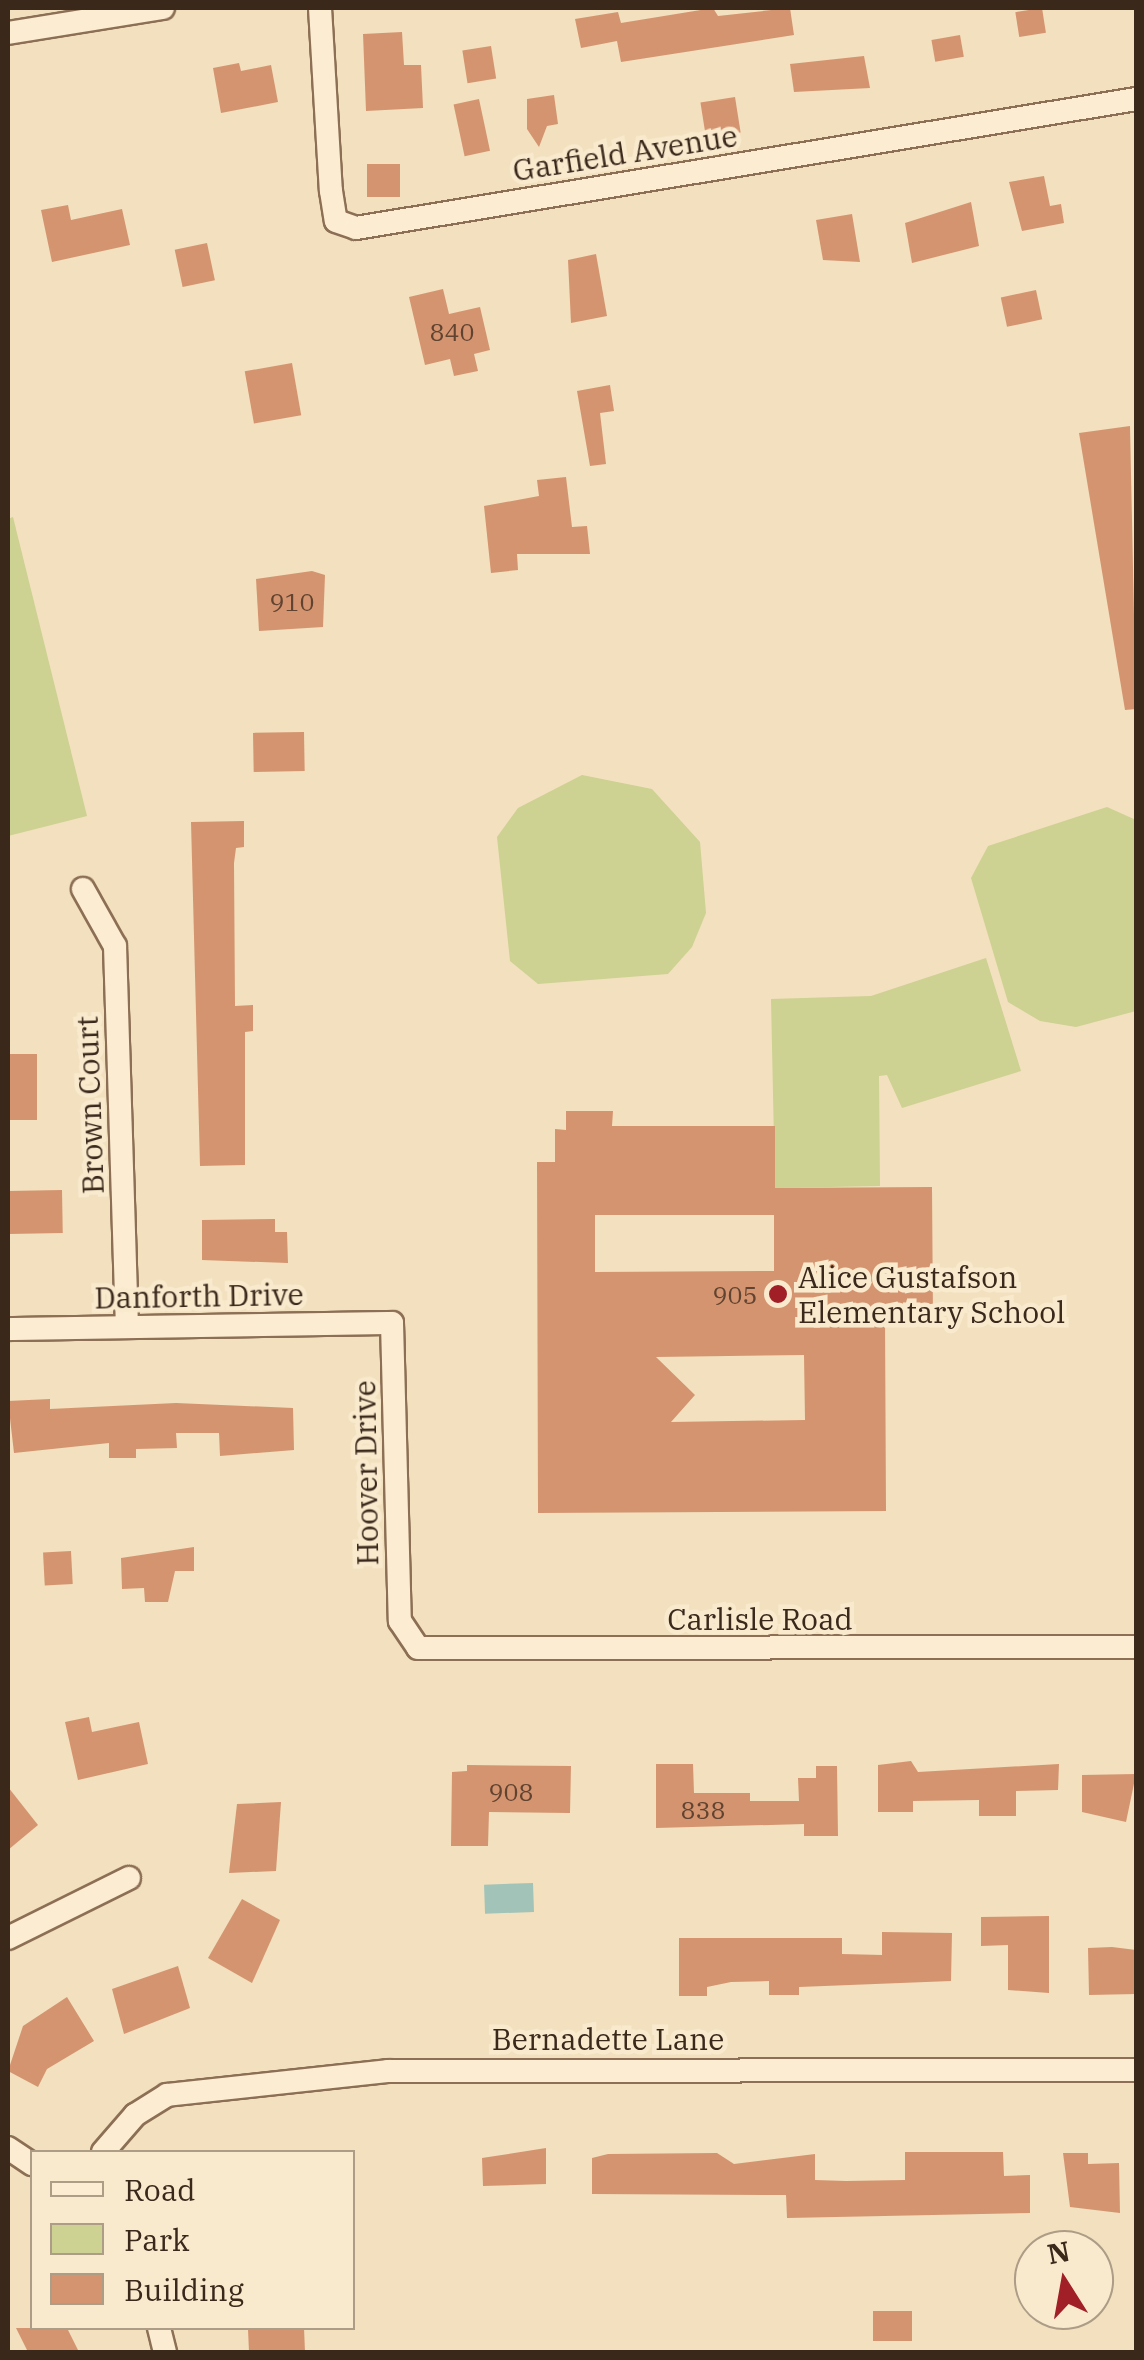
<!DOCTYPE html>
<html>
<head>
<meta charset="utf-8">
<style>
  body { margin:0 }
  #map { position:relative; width:1144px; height:2360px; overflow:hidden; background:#f2e0be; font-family:"IBM Plex Serif",serif }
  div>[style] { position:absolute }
  .green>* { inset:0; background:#cdd191 }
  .water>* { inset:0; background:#a2c3b8; transform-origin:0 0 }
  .building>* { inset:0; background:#d49470; transform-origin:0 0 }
  .roads { filter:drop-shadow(2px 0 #8c6f55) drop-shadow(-2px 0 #8c6f55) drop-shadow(0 2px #8c6f55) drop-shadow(0 -2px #8c6f55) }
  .street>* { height:22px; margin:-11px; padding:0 11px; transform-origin:11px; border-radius:11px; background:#fcedd2 }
  .dots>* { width:28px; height:28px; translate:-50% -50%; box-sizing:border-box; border:5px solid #f9eace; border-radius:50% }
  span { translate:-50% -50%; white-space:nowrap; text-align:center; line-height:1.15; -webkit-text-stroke:9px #f9eace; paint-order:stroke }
  .number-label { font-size:25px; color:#604330 }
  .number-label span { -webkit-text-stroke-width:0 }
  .street-label { font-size:30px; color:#3a281b }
  .poi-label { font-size:30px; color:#3a281b }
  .left { translate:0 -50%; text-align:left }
  .frame { position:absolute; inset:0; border:10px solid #3a281b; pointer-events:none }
  .legend { position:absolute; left:30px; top:2150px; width:325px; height:180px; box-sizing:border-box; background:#f9eace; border:2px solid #ad9c86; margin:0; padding:12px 18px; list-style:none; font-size:30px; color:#3a281b }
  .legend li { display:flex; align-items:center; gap:20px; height:50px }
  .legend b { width:50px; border:2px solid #ad9c86 }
  .north { position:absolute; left:1014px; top:2230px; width:100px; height:100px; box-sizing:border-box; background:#f9eace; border:2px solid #ad9c86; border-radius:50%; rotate:349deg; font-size:28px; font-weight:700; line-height:40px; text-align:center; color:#3a281b }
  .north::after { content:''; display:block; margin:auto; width:35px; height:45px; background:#a11f26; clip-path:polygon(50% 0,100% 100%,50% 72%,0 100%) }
</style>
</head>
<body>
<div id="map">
  <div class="green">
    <i style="clip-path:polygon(13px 517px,87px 816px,8px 836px,8px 519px)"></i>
    <i style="clip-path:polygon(582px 775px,652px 789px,700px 842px,706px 913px,692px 947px,668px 974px,538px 984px,510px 961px,497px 837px,518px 808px)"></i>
    <i style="clip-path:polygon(1107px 807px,1136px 820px,1136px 1011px,1076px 1027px,1040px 1021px,1008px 1002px,971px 878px,988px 846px)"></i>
    <i style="clip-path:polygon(986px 958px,1021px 1071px,902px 1108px,887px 1075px,879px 1076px,880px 1186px,775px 1188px,771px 999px,871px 996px)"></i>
  </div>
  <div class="water">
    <i style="left:533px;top:1883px;width:29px;height:49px;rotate:88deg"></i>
  </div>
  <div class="building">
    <i style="clip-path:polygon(713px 8px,718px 16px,790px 8px,794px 35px,621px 62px,617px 41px,581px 48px,575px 19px,618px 12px,621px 23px)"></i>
    <i style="left:1042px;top:8px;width:25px;height:27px;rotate:81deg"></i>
    <i style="clip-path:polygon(402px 32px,404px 65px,421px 65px,423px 108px,366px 111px,363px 34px)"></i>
    <i style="left:960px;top:35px;width:22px;height:29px;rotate:80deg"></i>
    <i style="left:491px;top:46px;width:33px;height:29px;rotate:81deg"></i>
    <i style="clip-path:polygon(864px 56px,870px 88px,794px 92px,790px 64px)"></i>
    <i style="clip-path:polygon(239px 63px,241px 71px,271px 65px,278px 102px,221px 113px,213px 68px)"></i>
    <i style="clip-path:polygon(554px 95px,558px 124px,547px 126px,539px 147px,527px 129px,527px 99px)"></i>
    <i style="left:735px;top:97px;width:36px;height:35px;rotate:81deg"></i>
    <i style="left:479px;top:99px;width:53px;height:26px;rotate:78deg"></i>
    <i style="left:400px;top:164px;width:33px;height:33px;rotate:90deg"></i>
    <i style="clip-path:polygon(1044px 176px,1050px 206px,1061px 204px,1064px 223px,1022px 231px,1009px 182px)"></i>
    <i style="clip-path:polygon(971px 202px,979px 246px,912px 263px,905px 223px)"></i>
    <i style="clip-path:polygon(68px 205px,71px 220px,122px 209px,130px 245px,52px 262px,41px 210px)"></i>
    <i style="clip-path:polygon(852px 214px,860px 262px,823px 260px,816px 220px)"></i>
    <i style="left:207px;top:243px;width:38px;height:33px;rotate:78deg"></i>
    <i style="clip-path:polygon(596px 254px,607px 316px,571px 323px,568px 260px)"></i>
    <i style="clip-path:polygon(443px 289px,449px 314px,480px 307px,490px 350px,474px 354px,478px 371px,454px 376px,450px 359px,425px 365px,409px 297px)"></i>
    <i style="left:1036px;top:290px;width:30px;height:36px;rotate:78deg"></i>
    <i style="left:292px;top:363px;width:53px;height:48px;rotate:80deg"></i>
    <i style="clip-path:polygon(610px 385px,614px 411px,600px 413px,606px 464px,590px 466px,577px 391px)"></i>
    <i style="clip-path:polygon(1130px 426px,1136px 709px,1125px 710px,1079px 433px)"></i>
    <i style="clip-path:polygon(566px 477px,572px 527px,587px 526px,590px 554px,517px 554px,518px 570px,491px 573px,484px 506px,539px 496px,537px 480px)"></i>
    <i style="clip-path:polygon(312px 571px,325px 575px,323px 627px,259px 631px,256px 579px)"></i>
    <i style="left:304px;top:732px;width:39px;height:51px;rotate:89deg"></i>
    <i style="clip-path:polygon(244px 821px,244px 847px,236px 848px,234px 863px,235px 1006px,253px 1005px,253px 1031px,245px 1032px,245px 1165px,200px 1166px,191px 822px)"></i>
    <i style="left:8px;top:1054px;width:29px;height:66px"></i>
    <i style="clip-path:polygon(evenodd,566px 1111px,613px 1111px,612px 1126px,775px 1126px,775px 1188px,932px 1187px,933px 1319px,885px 1319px,886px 1511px,538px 1513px,537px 1162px,555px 1162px,555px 1129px,566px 1130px,566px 1111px,595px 1215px,774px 1215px,774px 1271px,595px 1272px,595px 1215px,566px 1111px,804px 1355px,805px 1420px,671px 1422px,695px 1395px,656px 1357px,804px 1355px)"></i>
    <i style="left:62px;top:1190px;width:43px;height:54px;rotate:89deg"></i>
    <i style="clip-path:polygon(275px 1219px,275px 1232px,287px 1232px,288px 1263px,202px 1260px,202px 1220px)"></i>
    <i style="clip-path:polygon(50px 1399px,50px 1409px,176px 1403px,293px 1408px,294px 1450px,220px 1456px,219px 1433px,176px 1433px,177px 1448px,136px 1449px,136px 1458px,109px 1458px,109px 1443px,14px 1453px,8px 1401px)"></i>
    <i style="clip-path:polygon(194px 1547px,194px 1571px,175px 1571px,168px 1602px,145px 1602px,144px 1588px,122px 1589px,121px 1558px)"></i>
    <i style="left:71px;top:1551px;width:33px;height:28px;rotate:87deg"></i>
    <i style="clip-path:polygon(89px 1717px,92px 1732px,139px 1722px,148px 1764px,78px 1780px,65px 1722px)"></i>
    <i style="clip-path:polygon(911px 1761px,918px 1772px,1059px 1764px,1058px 1790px,1016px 1791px,1016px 1816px,979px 1816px,979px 1800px,913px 1801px,913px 1812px,878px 1812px,878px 1765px)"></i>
    <i style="clip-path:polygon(656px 1764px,693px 1764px,694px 1793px,750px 1793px,750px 1801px,799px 1801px,798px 1778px,816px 1778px,816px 1766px,837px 1766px,838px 1836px,804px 1836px,804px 1824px,656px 1828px)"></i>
    <i style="clip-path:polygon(467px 1765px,571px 1766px,570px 1813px,489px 1812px,488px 1846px,451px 1846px,452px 1772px,467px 1771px)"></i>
    <i style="clip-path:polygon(1136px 1774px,1126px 1822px,1082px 1812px,1082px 1775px)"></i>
    <i style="clip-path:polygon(8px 1787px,38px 1825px,8px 1850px)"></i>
    <i style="clip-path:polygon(281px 1802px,276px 1871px,229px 1873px,237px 1804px)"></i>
    <i style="clip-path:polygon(242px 1899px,280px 1920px,252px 1983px,208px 1958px)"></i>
    <i style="clip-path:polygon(1049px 1916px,1049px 1993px,1008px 1990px,1008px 1945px,981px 1946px,981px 1917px)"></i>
    <i style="clip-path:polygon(882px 1932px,952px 1933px,951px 1981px,799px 1987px,799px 1995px,769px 1995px,769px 1981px,731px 1982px,707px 1987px,707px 1996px,679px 1996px,679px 1938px,842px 1938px,842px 1954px,882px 1955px)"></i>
    <i style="clip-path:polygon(1112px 1947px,1136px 1950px,1136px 1994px,1089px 1995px,1088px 1948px)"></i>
    <i style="clip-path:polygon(178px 1966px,190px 2008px,124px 2034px,112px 1989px)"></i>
    <i style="clip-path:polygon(67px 1997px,94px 2041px,47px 2069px,38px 2087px,8px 2071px,23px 2026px)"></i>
    <i style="clip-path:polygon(546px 2148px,546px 2184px,483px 2186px,482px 2158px)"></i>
    <i style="clip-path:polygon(905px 2152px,1003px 2152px,1004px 2176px,1030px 2175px,1030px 2213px,787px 2218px,786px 2195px,592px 2194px,592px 2158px,608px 2154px,717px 2153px,734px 2164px,815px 2154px,815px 2180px,846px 2181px,905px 2180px)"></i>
    <i style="clip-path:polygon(1063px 2153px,1088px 2153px,1088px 2164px,1119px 2163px,1120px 2213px,1070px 2207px)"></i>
    <i style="left:873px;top:2311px;width:39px;height:30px"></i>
    <i style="clip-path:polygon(16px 2328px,67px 2328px,79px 2352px,28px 2352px)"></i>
    <i style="clip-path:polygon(292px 2328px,304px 2328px,305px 2352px,249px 2352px,248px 2329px)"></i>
  </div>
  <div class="roads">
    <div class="street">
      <i style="left:320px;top:8px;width:183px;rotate:86.6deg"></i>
      <i style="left:331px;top:191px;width:30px;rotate:81deg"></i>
      <i style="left:336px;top:221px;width:21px;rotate:19deg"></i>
      <i style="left:356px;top:228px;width:791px;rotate:-9.39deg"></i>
      <i style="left:8px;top:33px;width:157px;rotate:-9.2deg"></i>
      <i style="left:83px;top:889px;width:65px;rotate:60.7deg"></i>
      <i style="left:115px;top:946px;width:381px;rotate:88.2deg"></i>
      <i style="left:8px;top:1329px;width:384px;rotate:-0.9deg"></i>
      <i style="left:392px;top:1323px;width:298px;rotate:88.5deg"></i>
      <i style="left:400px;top:1621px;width:32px;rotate:56deg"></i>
      <i style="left:418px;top:1648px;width:718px;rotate:-0.08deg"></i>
      <i style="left:8px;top:1938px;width:135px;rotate:-26.4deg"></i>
      <i style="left:8px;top:2148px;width:29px;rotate:34deg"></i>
      <i style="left:103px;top:2152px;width:49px;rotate:-49.1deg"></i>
      <i style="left:135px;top:2115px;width:38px;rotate:-32deg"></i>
      <i style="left:167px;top:2095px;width:222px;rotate:-6.2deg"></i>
      <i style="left:388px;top:2071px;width:748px;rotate:-0.08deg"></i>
      <i style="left:159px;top:2328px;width:25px;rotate:76deg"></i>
    </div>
  </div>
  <div class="dots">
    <i style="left:778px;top:1294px;background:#a11f26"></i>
  </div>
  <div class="number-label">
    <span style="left:452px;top:332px">840</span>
    <span style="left:292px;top:602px">910</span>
    <span style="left:735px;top:1295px">905</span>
    <span style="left:511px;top:1792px">908</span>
    <span style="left:703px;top:1810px">838</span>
  </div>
  <div class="street-label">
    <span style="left:625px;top:153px;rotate:-9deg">Garfield Avenue</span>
    <span style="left:90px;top:1105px;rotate:-92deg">Brown Court</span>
    <span style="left:199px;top:1296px;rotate:-1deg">Danforth Drive</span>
    <span style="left:366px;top:1473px;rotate:-91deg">Hoover Drive</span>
    <span style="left:760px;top:1619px">Carlisle Road</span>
    <span style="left:608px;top:2039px">Bernadette Lane</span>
  </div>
  <div class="poi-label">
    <span class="left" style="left:798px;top:1294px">Alice Gustafson<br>Elementary School</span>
  </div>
  <div class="frame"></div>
  <ul class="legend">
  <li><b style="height:12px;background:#fcedd2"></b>Road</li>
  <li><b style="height:28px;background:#cdd191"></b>Park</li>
  <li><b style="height:28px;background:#d49470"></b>Building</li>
  </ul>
  <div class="north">N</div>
</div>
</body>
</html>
